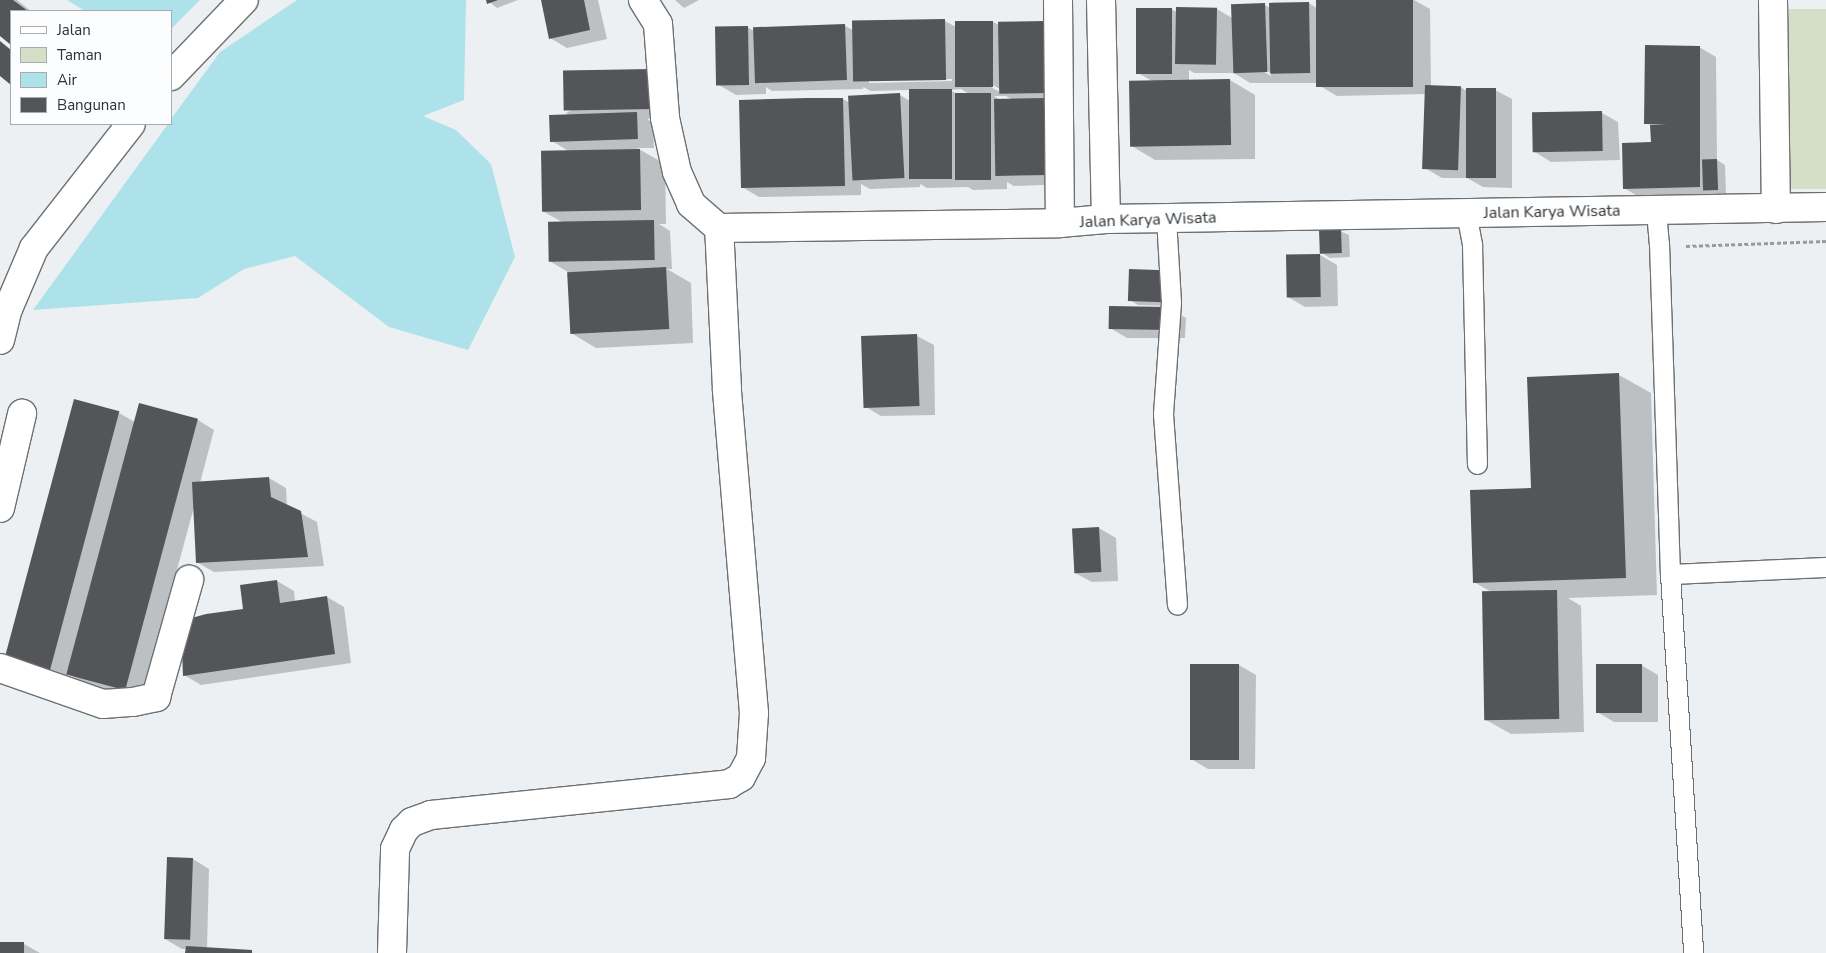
<!DOCTYPE html>
<html>
<head>
<meta charset="utf-8">
<style>
  body { margin:0 }
  #map { position:relative; width:1826px; height:953px; overflow:hidden; background:#edf0f3; font-family:"Nunito Sans",sans-serif }
  div>[style] { position:absolute }
  .green>* { inset:0; background:#d5dfc7; transform-origin:0 0 }
  .water>* { inset:0; background:#ade2ea }
  .shadow>* { inset:0; background:#0003 }
  .building>* { inset:0; background:#535558; transform-origin:0 0 }
  .path>* { height:3px; margin-top:-1.5px; transform-origin:0; background:repeating-linear-gradient(90deg,#989a9d 0 4px,transparent 0 6.5px) }
  .roads { filter:drop-shadow(1px 0 #6d7072) drop-shadow(-1px 0 #6d7072) drop-shadow(0 1px #6d7072) drop-shadow(0 -1px #6d7072) }
  .service>* { height:19px; margin:-9.5px; padding:0 9.5px; transform-origin:9.5px; border-radius:9.5px; background:#fff }
  .minor>* { height:28px; margin:-14px; padding:0 14px; transform-origin:14px; border-radius:14px; background:#fff }
  span { translate:-50% -50%; white-space:nowrap; text-align:center; line-height:1.15; -webkit-text-stroke:5px #fcfdff; paint-order:stroke }
  .street-label { font-size:16px; color:#2f3031 }
  .legend { position:absolute; left:10px; top:10px; width:162px; height:115px; box-sizing:border-box; background:#fcfdff; border:1px solid #aaabad; margin:0; padding:6px 9px; list-style:none; font-size:15px; color:#2f3031 }
  .legend li { display:flex; align-items:center; gap:10px; height:25px }
  .legend b { width:25px; border:1px solid #aaabad }
</style>
</head>
<body>
<div id="map">
  <div class="green">
    <i style="left:1826px;top:9px;width:180px;height:37px;rotate:90deg"></i>
  </div>
  <div class="water">
    <i style="clip-path:polygon(67px 0,200px 0,171px 29px,171px 11px,85px 11px)"></i>
    <i style="clip-path:polygon(297px 0,466px 0,464px 100px,423px 116px,456px 130px,491px 164px,515px 257px,468px 350px,389px 327px,295px 256px,244px 269px,198px 298px,33px 310px,168px 124px,171px 124px,171px 119px,220px 52px)"></i>
  </div>
  <div class="shadow">
    <i style="clip-path:polygon(0 0,17px 0,31px 11px,11px 11px,11px 44px,0 35px)"></i>
    <i style="clip-path:polygon(487px 0,518px 0,497px 8px)"></i>
    <i style="clip-path:polygon(542px 0,598px 0,607px 39px,567px 48px,550px 38px)"></i>
    <i style="clip-path:polygon(675px 0,699px 0,684px 8px)"></i>
    <i style="clip-path:polygon(evenodd,1380px 0,1414px 0,1430px 9px,1431px 87px,1460px 87px,1467px 91px,1495px 90px,1512px 99px,1512px 188px,1483px 187px,1467px 178px,1442px 178px,1425px 168px,1426px 94px,1337px 96px,1320px 86px,1320px 83px,1250px 83px,1234px 73px,1194px 73px,1189px 70px,1189px 81px,1230px 80px,1255px 95px,1255px 159px,1155px 160px,1130px 145px,1152px 81px,1138px 73px,1171px 9px,1177px 12px,1217px 9px,1232px 18px,1232px 6px,1265px 5px,1270px 8px,1309px 3px,1318px 9px,1380px 0,1262px 68px,1271px 73px,1271px 76px,1261px 70px,1262px 68px)"></i>
    <i style="clip-path:polygon(evenodd,945px 21px,956px 27px,956px 22px,993px 22px,999px 25px,1046px 22px,1066px 184px,1014px 186px,1007px 182px,1007px 189px,973px 190px,968px 187px,927px 188px,920px 184px,920px 187px,870px 189px,861px 184px,861px 195px,759px 197px,742px 187px,740px 101px,843px 99px,850px 103px,900px 95px,910px 101px,910px 90px,871px 91px,863px 87px,863px 89px,772px 91px,766px 87px,766px 94px,736px 95px,719px 85px,747px 27px,754px 31px,845px 26px,853px 30px,945px 21px,952px 79px,952px 81px,869px 83px,869px 80px,952px 79px,945px 21px,989px 83px,1000px 89px,1000px 92px,987px 85px,989px 83px,945px 21px,961px 89px,969px 94px,957px 94px,950px 90px,961px 89px,945px 21px,994px 96px,1006px 96px,1013px 100px,1001px 100px,994px 96px)"></i>
    <i style="clip-path:polygon(1699px 47px,1716px 57px,1717px 160px,1725px 165px,1726px 194px,1641px 198px,1624px 188px,1652px 144px,1652px 126px,1646px 123px)"></i>
    <i style="clip-path:polygon(651px 70px,670px 118px,647px 119px,653px 123px,654px 148px,637px 148px,665px 164px,666px 224px,659px 224px,670px 231px,672px 269px,667px 269px,691px 283px,693px 343px,596px 348px,571px 333px,568px 272px,551px 262px,564px 223px,544px 212px,570px 152px,552px 141px,571px 116px,566px 113px)"></i>
    <i style="clip-path:polygon(1602px 113px,1618px 122px,1620px 160px,1551px 162px,1535px 152px)"></i>
    <i style="clip-path:polygon(1340px 231px,1349px 235px,1350px 257px,1330px 258px,1322px 253px)"></i>
    <i style="clip-path:polygon(1320px 255px,1337px 265px,1338px 306px,1305px 307px,1288px 297px)"></i>
    <i style="clip-path:polygon(1131px 270px,1171px 306px,1138px 305px,1130px 300px)"></i>
    <i style="clip-path:polygon(1169px 308px,1186px 318px,1185px 338px,1127px 338px,1110px 328px)"></i>
    <i style="clip-path:polygon(917px 336px,934px 345px,935px 415px,881px 416px,864px 406px)"></i>
    <i style="clip-path:polygon(1619px 375px,1651px 393px,1657px 595px,1568px 598px,1581px 606px,1584px 732px,1511px 734px,1486px 720px,1493px 593px,1474px 582px)"></i>
    <i style="clip-path:polygon(119px 413px,135px 422px,198px 420px,214px 430px,200px 483px,269px 478px,286px 488px,287px 506px,317px 522px,324px 566px,214px 572px,198px 563px,194px 507px,142px 699px,84px 683px,67px 673px,64px 685px,20px 673px)"></i>
    <i style="clip-path:polygon(1099px 528px,1116px 538px,1118px 581px,1092px 582px,1075px 573px,1073px 529px)"></i>
    <i style="clip-path:polygon(277px 581px,294px 591px,295px 602px,327px 597px,344px 607px,351px 663px,201px 685px,184px 675px,244px 610px)"></i>
    <i style="clip-path:polygon(1192px 665px,1239px 665px,1256px 675px,1255px 769px,1208px 769px,1191px 759px)"></i>
    <i style="clip-path:polygon(1641px 665px,1658px 675px,1658px 722px,1614px 722px,1597px 712px)"></i>
    <i style="clip-path:polygon(193px 859px,209px 869px,207px 949px,255px 953px,187px 953px,187px 949px,182px 949px,165px 939px)"></i>
    <i style="clip-path:polygon(0 943px,24px 944px,40px 953px,0 953px)"></i>
  </div>
  <div class="building">
    <i style="clip-path:polygon(0 0,13px 0,28px 11px,11px 11px,11px 45px,0 36px)"></i>
    <i style="clip-path:polygon(486px 0,498px 0,487px 4px)"></i>
    <i style="clip-path:polygon(541px 0,584px 0,590px 30px,549px 39px)"></i>
    <i style="left:1316px;top:0;width:97px;height:87px"></i>
    <i style="left:1309px;top:2px;width:71px;height:40px;rotate:89deg"></i>
    <i style="left:1265px;top:3px;width:69px;height:34px;rotate:88deg"></i>
    <i style="left:1176px;top:7px;width:41px;height:57px;rotate:1deg"></i>
    <i style="left:1136px;top:8px;width:36px;height:66px"></i>
    <i style="left:945px;top:19px;width:61px;height:93px;rotate:89deg"></i>
    <i style="left:955px;top:21px;width:38px;height:66px"></i>
    <i style="left:1046px;top:21px;width:72px;height:48px;rotate:89deg"></i>
    <i style="left:845px;top:24px;width:56px;height:92px;rotate:88deg"></i>
    <i style="left:748px;top:26px;width:59px;height:33px;rotate:89deg"></i>
    <i style="clip-path:polygon(0 41px,11px 50px,11px 85px,0 76px)"></i>
    <i style="clip-path:polygon(1645px 45px,1700px 46px,1700px 187px,1623px 189px,1622px 143px,1651px 142px,1650px 125px,1667px 124px,1644px 124px)"></i>
    <i style="left:652px;top:69px;width:40px;height:89px;rotate:89deg"></i>
    <i style="left:1230px;top:79px;width:66px;height:101px;rotate:89deg"></i>
    <i style="left:1425px;top:85px;width:36px;height:84px;rotate:2deg"></i>
    <i style="left:1466px;top:88px;width:30px;height:90px"></i>
    <i style="left:952px;top:89px;width:90px;height:43px;rotate:90deg"></i>
    <i style="left:900px;top:93px;width:85px;height:52px;rotate:87deg"></i>
    <i style="left:955px;top:93px;width:36px;height:87px"></i>
    <i style="clip-path:polygon(807px 98px,843px 98px,845px 186px,741px 188px,739px 100px)"></i>
    <i style="left:1048px;top:98px;width:77px;height:54px;rotate:89deg"></i>
    <i style="left:1602px;top:111px;width:40px;height:70px;rotate:89deg"></i>
    <i style="left:637px;top:112px;width:27px;height:88px;rotate:88deg"></i>
    <i style="left:640px;top:149px;width:61px;height:99px;rotate:89deg"></i>
    <i style="left:1717px;top:159px;width:31px;height:15px;rotate:88deg"></i>
    <i style="left:654px;top:220px;width:40px;height:106px;rotate:89deg"></i>
    <i style="left:1341px;top:229px;width:24px;height:22px;rotate:88deg"></i>
    <i style="left:1320px;top:254px;width:43px;height:34px;rotate:89deg"></i>
    <i style="left:666px;top:267px;width:62px;height:99px;rotate:87deg"></i>
    <i style="left:1129px;top:269px;width:35px;height:32px;rotate:2deg"></i>
    <i style="left:1109px;top:306px;width:60px;height:23px;rotate:1deg"></i>
    <i style="left:917px;top:334px;width:72px;height:56px;rotate:88deg"></i>
    <i style="clip-path:polygon(1619px 373px,1626px 578px,1473px 583px,1470px 490px,1531px 488px,1527px 377px)"></i>
    <i style="left:74px;top:399px;width:47px;height:275px;rotate:15deg"></i>
    <i style="left:139px;top:403px;width:61px;height:281px;rotate:15deg"></i>
    <i style="clip-path:polygon(269px 477px,271px 497px,301px 511px,308px 557px,196px 563px,192px 482px)"></i>
    <i style="left:1099px;top:527px;width:45px;height:27px;rotate:87deg"></i>
    <i style="clip-path:polygon(277px 580px,280px 603px,327px 596px,335px 654px,183px 676px,181px 621px,206px 614px,243px 609px,240px 585px)"></i>
    <i style="left:1557px;top:590px;width:129px;height:75px;rotate:89deg"></i>
    <i style="left:1190px;top:664px;width:49px;height:96px"></i>
    <i style="left:1596px;top:664px;width:46px;height:49px"></i>
    <i style="left:167px;top:857px;width:26px;height:82px;rotate:2deg"></i>
    <i style="left:0;top:942px;width:24px;height:11px"></i>
    <i style="clip-path:polygon(186px 946px,252px 950px,252px 953px,185px 953px)"></i>
  </div>
  <div class="path">
    <i style="left:1686px;top:246px;width:140px;rotate:-2deg"></i>
  </div>
  <div class="roads">
    <div class="service">
      <i style="left:1656px;top:211px;width:32px;rotate:85deg"></i>
      <i style="left:1659px;top:243px;width:331px;rotate:88.1deg"></i>
      <i style="left:1670px;top:574px;width:380px;rotate:86.5deg"></i>
      <i style="left:1466px;top:213px;width:33px;rotate:79deg"></i>
      <i style="left:1472px;top:245px;width:219px;rotate:88.7deg"></i>
      <i style="left:1166px;top:218px;width:84px;rotate:86.6deg"></i>
      <i style="left:1171px;top:302px;width:112px;rotate:94.1deg"></i>
      <i style="left:1163px;top:414px;width:191px;rotate:85.8deg"></i>
      <i style="left:1670px;top:574px;width:156px;rotate:-2.6deg"></i>
    </div>
    <div class="minor">
      <i style="left:643px;top:0;width:28px;rotate:58deg"></i>
      <i style="left:658px;top:24px;width:94px;rotate:85.7deg"></i>
      <i style="left:665px;top:118px;width:55px;rotate:77.5deg"></i>
      <i style="left:677px;top:172px;width:35px;rotate:66deg"></i>
      <i style="left:691px;top:204px;width:37px;rotate:41deg"></i>
      <i style="left:719px;top:228px;width:341px;rotate:-0.8deg"></i>
      <i style="left:1060px;top:223px;width:46px;rotate:-5deg"></i>
      <i style="left:1106px;top:219px;width:720px;rotate:-0.95deg"></i>
      <i style="left:1058px;top:0;width:223px;rotate:89.5deg"></i>
      <i style="left:1101px;top:0;width:219px;rotate:88.7deg"></i>
      <i style="left:1773px;top:0;width:209px;rotate:89.2deg"></i>
      <i style="left:171px;top:76px;width:105px;rotate:-46.2deg"></i>
      <i style="left:0;top:340px;width:32px;rotate:-76deg"></i>
      <i style="left:8px;top:309px;width:66px;rotate:-66.9deg"></i>
      <i style="left:34px;top:248px;width:157px;rotate:-52deg"></i>
      <i style="left:0;top:508px;width:97px;rotate:-76.8deg"></i>
      <i style="left:0;top:668px;width:109px;rotate:19.3deg"></i>
      <i style="left:103px;top:704px;width:30px;rotate:-4deg"></i>
      <i style="left:133px;top:702px;width:24px;rotate:-12deg"></i>
      <i style="left:156px;top:697px;width:122px;rotate:-74.2deg"></i>
      <i style="left:392px;top:953px;width:104px;rotate:-88.3deg"></i>
      <i style="left:395px;top:849px;width:21px;rotate:-65deg"></i>
      <i style="left:404px;top:830px;width:11px;rotate:-45deg"></i>
      <i style="left:412px;top:822px;width:20px;rotate:-20deg"></i>
      <i style="left:431px;top:815px;width:300px;rotate:-5.9deg"></i>
      <i style="left:729px;top:784px;width:14px;rotate:-30deg"></i>
      <i style="left:741px;top:777px;width:21px;rotate:-62deg"></i>
      <i style="left:751px;top:758px;width:45px;rotate:-86.2deg"></i>
      <i style="left:754px;top:713px;width:325px;rotate:-94.8deg"></i>
      <i style="left:727px;top:389px;width:161px;rotate:-92.8deg"></i>
    </div>
  </div>
  <div class="street-label">
    <span style="left:1552px;top:212px;rotate:-1deg">Jalan Karya Wisata</span>
    <span style="left:1148px;top:220px;rotate:-2deg">Jalan Karya Wisata</span>
  </div>
  <ul class="legend">
  <li><b style="height:6px;background:#fff"></b>Jalan</li>
  <li><b style="height:14px;background:#d5dfc7"></b>Taman</li>
  <li><b style="height:14px;background:#ade2ea"></b>Air</li>
  <li><b style="height:14px;background:#535558"></b>Bangunan</li>
  </ul>
</div>
</body>
</html>
